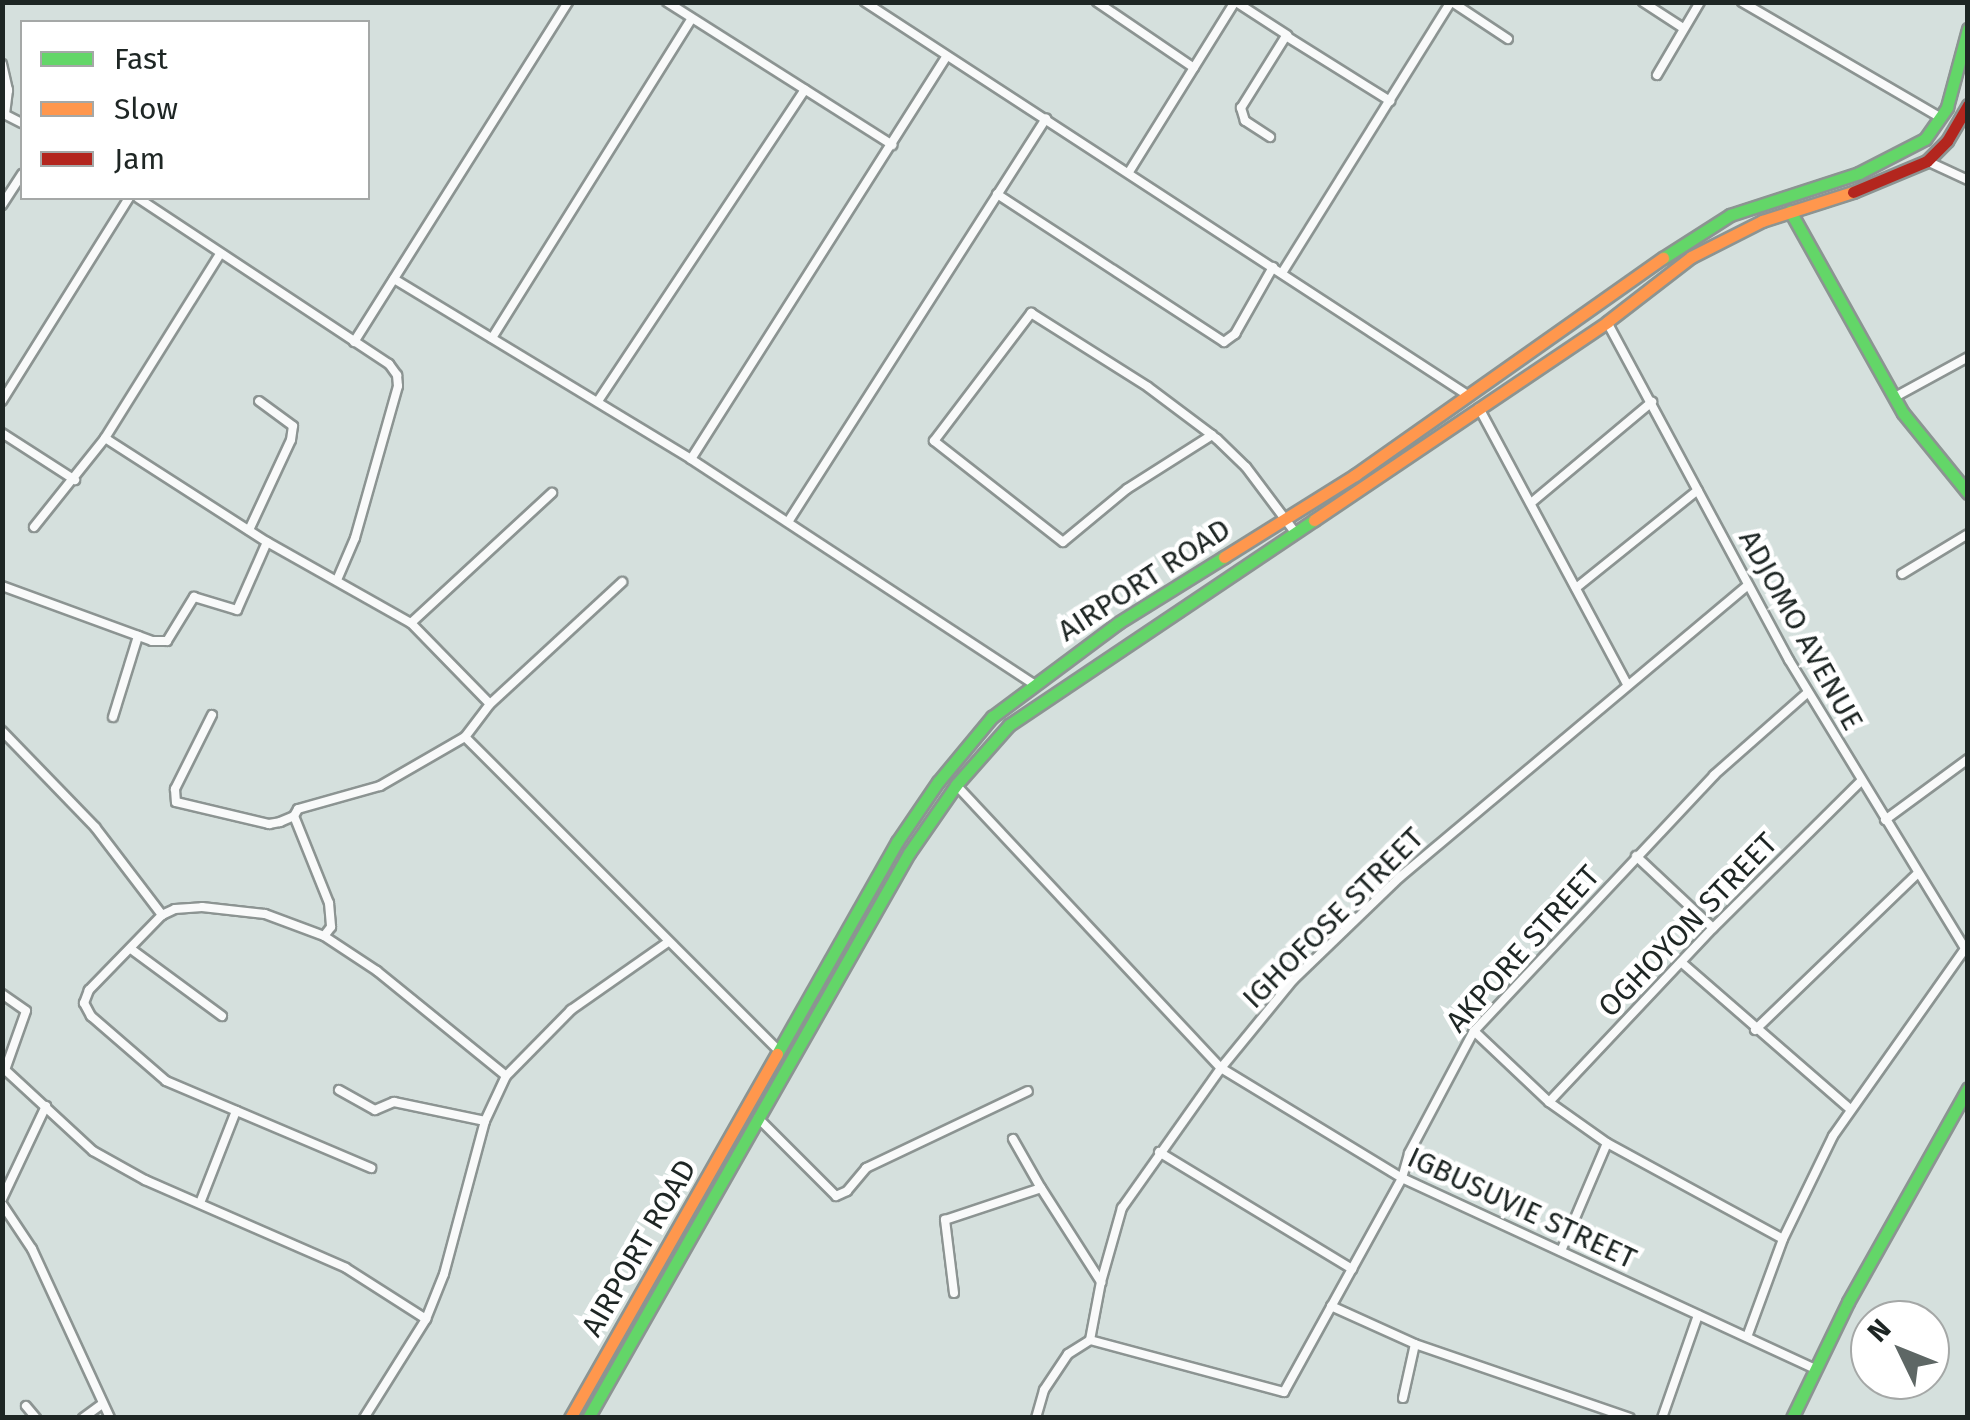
<!DOCTYPE html>
<html>
<head>
<meta charset="utf-8">
<style>
  body { margin:0 }
  #map { position:relative; width:1970px; height:1420px; overflow:hidden; background:#d5e0dd; font-family:"Fira Sans",sans-serif }
  div>[style] { position:absolute }
  .roads { filter:drop-shadow(2px 0 #8c9492) drop-shadow(-2px 0 #8c9492) drop-shadow(0 2px #8c9492) drop-shadow(0 -2px #8c9492) }
  .street>* { height:8px; margin:-4px; padding:0 4px; transform-origin:4px; border-radius:4px; background:#f9fafa }
  .fast>* { height:11px; margin:-5.5px; padding:0 5.5px; transform-origin:5.5px; border-radius:5.5px; background:#63d668 }
  .slow>* { height:11px; margin:-5.5px; padding:0 5.5px; transform-origin:5.5px; border-radius:5.5px; background:#ff974d }
  .jam>* { height:11px; margin:-5.5px; padding:0 5.5px; transform-origin:5.5px; border-radius:5.5px; background:#b3261e }
  span { translate:-50% -50%; white-space:nowrap; text-align:center; line-height:1.15; -webkit-text-stroke:9px #fff; paint-order:stroke }
  .street-label { font-size:30px; color:#1e2624 }
  .frame { position:absolute; inset:0; border:5px solid #1e2624; pointer-events:none }
  .legend { position:absolute; left:20px; top:20px; width:350px; height:180px; box-sizing:border-box; background:#fff; border:2px solid #a5a8a7; margin:0; padding:12px 18px; list-style:none; font-size:30px; color:#1e2624 }
  .legend li { display:flex; align-items:center; gap:20px; height:50px }
  .legend b { width:50px; border:2px solid #a5a8a7 }
  .north { position:absolute; left:1850px; top:1300px; width:100px; height:100px; box-sizing:border-box; background:#fff; border:2px solid #a5a8a7; border-radius:50%; rotate:313deg; font-size:28px; font-weight:700; line-height:40px; text-align:center; color:#1e2624 }
  .north::after { content:''; display:block; margin:auto; width:35px; height:45px; background:#5e6765; clip-path:polygon(50% 0,100% 100%,50% 72%,0 100%) }
</style>
</head>
<body>
<div id="map">
  <div class="roads">
    <div class="street">
      <i style="left:667px;top:2px;width:267px;rotate:32.4deg"></i>
      <i style="left:865px;top:2px;width:721px;rotate:33.12deg"></i>
      <i style="left:1097px;top:2px;width:117px;rotate:34.2deg"></i>
      <i style="left:1236px;top:2px;width:61px;rotate:32.9deg"></i>
      <i style="left:1452px;top:2px;width:67px;rotate:33.5deg"></i>
      <i style="left:1643px;top:2px;width:48px;rotate:33deg"></i>
      <i style="left:1742px;top:2px;width:230px;rotate:30.2deg"></i>
      <i style="left:2px;top:64px;width:27px;rotate:77deg"></i>
      <i style="left:8px;top:90px;width:23px;rotate:97deg"></i>
      <i style="left:1657px;top:75px;width:85px;rotate:-59.5deg"></i>
      <i style="left:2px;top:113px;width:22px;rotate:27deg"></i>
      <i style="left:1270px;top:137px;width:30px;rotate:-147deg"></i>
      <i style="left:1245px;top:121px;width:14px;rotate:-107deg"></i>
      <i style="left:1241px;top:108px;width:85px;rotate:-58deg"></i>
      <i style="left:1286px;top:36px;width:123px;rotate:32deg"></i>
      <i style="left:1927px;top:161px;width:45px;rotate:24.9deg"></i>
      <i style="left:1129px;top:172px;width:200px;rotate:-58.1deg"></i>
      <i style="left:997px;top:194px;width:271px;rotate:33.1deg"></i>
      <i style="left:1224px;top:342px;width:14px;rotate:-36deg"></i>
      <i style="left:1235px;top:334px;width:77px;rotate:-60.4deg"></i>
      <i style="left:138px;top:198px;width:301px;rotate:33.5deg"></i>
      <i style="left:389px;top:364px;width:14px;rotate:54deg"></i>
      <i style="left:397px;top:375px;width:11px;rotate:85deg"></i>
      <i style="left:398px;top:386px;width:158px;rotate:105.8deg"></i>
      <i style="left:355px;top:538px;width:46px;rotate:113.2deg"></i>
      <i style="left:2px;top:205px;width:37px;rotate:-57deg"></i>
      <i style="left:1282px;top:273px;width:319px;rotate:-58.1deg"></i>
      <i style="left:394px;top:279px;width:347px;rotate:31.2deg"></i>
      <i style="left:691px;top:459px;width:408px;rotate:33.3deg"></i>
      <i style="left:1607px;top:322px;width:384px;rotate:61.7deg"></i>
      <i style="left:1789px;top:660px;width:343px;rotate:58.6deg"></i>
      <i style="left:492px;top:338px;width:377px;rotate:-58deg"></i>
      <i style="left:354px;top:342px;width:402px;rotate:-57.8deg"></i>
      <i style="left:1895px;top:397px;width:83px;rotate:-28.7deg"></i>
      <i style="left:2px;top:401px;width:239px;rotate:-58deg"></i>
      <i style="left:598px;top:401px;width:374px;rotate:-56.4deg"></i>
      <i style="left:1479px;top:408px;width:313px;rotate:61.8deg"></i>
      <i style="left:2px;top:433px;width:87px;rotate:32.8deg"></i>
      <i style="left:1212px;top:435px;width:101px;rotate:147.6deg"></i>
      <i style="left:1127px;top:489px;width:83px;rotate:140.4deg"></i>
      <i style="left:1063px;top:542px;width:164px;rotate:-141.9deg"></i>
      <i style="left:934px;top:441px;width:161px;rotate:-52.8deg"></i>
      <i style="left:1031px;top:313px;width:138px;rotate:32.3deg"></i>
      <i style="left:1148px;top:387px;width:80px;rotate:36.9deg"></i>
      <i style="left:1212px;top:435px;width:6px;rotate:39deg"></i>
      <i style="left:1217px;top:439px;width:40px;rotate:44deg"></i>
      <i style="left:1246px;top:467px;width:80px;rotate:53.1deg"></i>
      <i style="left:105px;top:438px;width:193px;rotate:32.7deg"></i>
      <i style="left:267px;top:542px;width:165px;rotate:29.4deg"></i>
      <i style="left:411px;top:623px;width:113px;rotate:45.7deg"></i>
      <i style="left:691px;top:459px;width:477px;rotate:-57.6deg"></i>
      <i style="left:1531px;top:503px;width:158px;rotate:-39.9deg"></i>
      <i style="left:788px;top:522px;width:479px;rotate:-57.4deg"></i>
      <i style="left:34px;top:527px;width:114px;rotate:-51.4deg"></i>
      <i style="left:105px;top:438px;width:217px;rotate:-58deg"></i>
      <i style="left:249px;top:530px;width:99px;rotate:-65deg"></i>
      <i style="left:291px;top:440px;width:14px;rotate:-82deg"></i>
      <i style="left:293px;top:426px;width:42px;rotate:-143.7deg"></i>
      <i style="left:1902px;top:574px;width:77px;rotate:-31.2deg"></i>
      <i style="left:2px;top:586px;width:160px;rotate:20.1deg"></i>
      <i style="left:152px;top:641px;width:15px"></i>
      <i style="left:167px;top:641px;width:52px;rotate:-58.5deg"></i>
      <i style="left:194px;top:597px;width:45px;rotate:16.8deg"></i>
      <i style="left:237px;top:610px;width:74px;rotate:-66.2deg"></i>
      <i style="left:1576px;top:588px;width:156px;rotate:-38.8deg"></i>
      <i style="left:411px;top:623px;width:192px;rotate:-42.7deg"></i>
      <i style="left:212px;top:715px;width:83px;rotate:116.6deg"></i>
      <i style="left:175px;top:789px;width:13px;rotate:86deg"></i>
      <i style="left:176px;top:802px;width:96px;rotate:13.3deg"></i>
      <i style="left:269px;top:824px;width:11px;rotate:-10deg"></i>
      <i style="left:280px;top:822px;width:15px;rotate:-23deg"></i>
      <i style="left:294px;top:816px;width:8px;rotate:-60deg"></i>
      <i style="left:298px;top:809px;width:85px;rotate:-15.7deg"></i>
      <i style="left:380px;top:786px;width:98px;rotate:-30deg"></i>
      <i style="left:465px;top:737px;width:41px;rotate:-52.9deg"></i>
      <i style="left:490px;top:704px;width:180px;rotate:-42.7deg"></i>
      <i style="left:113px;top:717px;width:85px;rotate:-72.8deg"></i>
      <i style="left:2px;top:731px;width:134px;rotate:45.9deg"></i>
      <i style="left:95px;top:827px;width:111px;rotate:52.7deg"></i>
      <i style="left:162px;top:915px;width:14px;rotate:-25deg"></i>
      <i style="left:175px;top:909px;width:27px;rotate:-4deg"></i>
      <i style="left:202px;top:907px;width:63px;rotate:6.3deg"></i>
      <i style="left:265px;top:914px;width:63px;rotate:20.4deg"></i>
      <i style="left:324px;top:936px;width:64px;rotate:33.4deg"></i>
      <i style="left:377px;top:971px;width:166px;rotate:39.1deg"></i>
      <i style="left:465px;top:737px;width:444px;rotate:45deg"></i>
      <i style="left:956px;top:785px;width:388px;rotate:46.9deg"></i>
      <i style="left:1221px;top:1068px;width:212px;rotate:31.3deg"></i>
      <i style="left:1402px;top:1178px;width:455px;rotate:24.8deg"></i>
      <i style="left:294px;top:816px;width:94px;rotate:68.1deg"></i>
      <i style="left:329px;top:903px;width:24px;rotate:85deg"></i>
      <i style="left:331px;top:927px;width:11px;rotate:128deg"></i>
      <i style="left:1885px;top:820px;width:103px;rotate:-36.3deg"></i>
      <i style="left:1636px;top:856px;width:105px;rotate:43.1deg"></i>
      <i style="left:162px;top:915px;width:105px;rotate:134.2deg"></i>
      <i style="left:89px;top:990px;width:14px;rotate:111deg"></i>
      <i style="left:84px;top:1003px;width:15px;rotate:62deg"></i>
      <i style="left:91px;top:1016px;width:99px;rotate:40.9deg"></i>
      <i style="left:166px;top:1081px;width:223px;rotate:23deg"></i>
      <i style="left:131px;top:949px;width:113px;rotate:36.4deg"></i>
      <i style="left:1681px;top:962px;width:225px;rotate:41deg"></i>
      <i style="left:2px;top:994px;width:29px;rotate:35deg"></i>
      <i style="left:26px;top:1011px;width:63px;rotate:109.6deg"></i>
      <i style="left:1755px;top:1030px;width:225px;rotate:-43.9deg"></i>
      <i style="left:1474px;top:1031px;width:103px;rotate:43.4deg"></i>
      <i style="left:1549px;top:1102px;width:71px;rotate:35.3deg"></i>
      <i style="left:1607px;top:1143px;width:200px;rotate:28.6deg"></i>
      <i style="left:2px;top:1067px;width:124px;rotate:42.7deg"></i>
      <i style="left:93px;top:1151px;width:60px;rotate:29.1deg"></i>
      <i style="left:145px;top:1180px;width:219px;rotate:23.6deg"></i>
      <i style="left:346px;top:1268px;width:95px;rotate:32.5deg"></i>
      <i style="left:339px;top:1090px;width:41px;rotate:29.1deg"></i>
      <i style="left:375px;top:1110px;width:21px;rotate:-23deg"></i>
      <i style="left:394px;top:1102px;width:93px;rotate:11.8deg"></i>
      <i style="left:1549px;top:1102px;width:239px;rotate:-46.7deg"></i>
      <i style="left:1713px;top:928px;width:207px;rotate:-44.8deg"></i>
      <i style="left:758px;top:1118px;width:110px;rotate:45deg"></i>
      <i style="left:836px;top:1196px;width:12px;rotate:-24deg"></i>
      <i style="left:847px;top:1191px;width:30px;rotate:-50deg"></i>
      <i style="left:866px;top:1168px;width:179px;rotate:-25.4deg"></i>
      <i style="left:1013px;top:1139px;width:56px;rotate:60.3deg"></i>
      <i style="left:1159px;top:1152px;width:226px;rotate:31.2deg"></i>
      <i style="left:2px;top:1199px;width:103px;rotate:-64.7deg"></i>
      <i style="left:200px;top:1203px;width:99px;rotate:-68.6deg"></i>
      <i style="left:2px;top:1204px;width:54px;rotate:56.3deg"></i>
      <i style="left:32px;top:1249px;width:186px;rotate:65.2deg"></i>
      <i style="left:1561px;top:1251px;width:117px;rotate:-66.9deg"></i>
      <i style="left:954px;top:1293px;width:74px;rotate:-97deg"></i>
      <i style="left:945px;top:1220px;width:101px;rotate:-18.4deg"></i>
      <i style="left:1041px;top:1188px;width:112px;rotate:57.4deg"></i>
      <i style="left:1331px;top:1306px;width:92px;rotate:24.3deg"></i>
      <i style="left:1415px;top:1344px;width:227px;rotate:19deg"></i>
      <i style="left:1747px;top:1337px;width:104px;rotate:-69.8deg"></i>
      <i style="left:1783px;top:1239px;width:114px;rotate:-64.1deg"></i>
      <i style="left:1833px;top:1136px;width:229px;rotate:-54.8deg"></i>
      <i style="left:1090px;top:1340px;width:201px;rotate:15deg"></i>
      <i style="left:1284px;top:1392px;width:244px;rotate:-61.1deg"></i>
      <i style="left:1402px;top:1178px;width:26px;rotate:-74deg"></i>
      <i style="left:1409px;top:1153px;width:138px;rotate:-62deg"></i>
      <i style="left:1474px;top:1031px;width:351px;rotate:-46.8deg"></i>
      <i style="left:1714px;top:775px;width:125px;rotate:-41.4deg"></i>
      <i style="left:1403px;top:1398px;width:55px;rotate:-77.5deg"></i>
      <i style="left:26px;top:1406px;width:16px;rotate:50deg"></i>
      <i style="left:83px;top:1418px;width:22px;rotate:-36deg"></i>
      <i style="left:364px;top:1418px;width:117px;rotate:-57.9deg"></i>
      <i style="left:426px;top:1319px;width:48px;rotate:-68.2deg"></i>
      <i style="left:444px;top:1274px;width:158px;rotate:-75deg"></i>
      <i style="left:485px;top:1121px;width:50px;rotate:-65deg"></i>
      <i style="left:506px;top:1076px;width:93px;rotate:-45.4deg"></i>
      <i style="left:571px;top:1010px;width:118px;rotate:-35deg"></i>
      <i style="left:1036px;top:1418px;width:29px;rotate:-74deg"></i>
      <i style="left:1044px;top:1390px;width:43px;rotate:-56.3deg"></i>
      <i style="left:1068px;top:1354px;width:26px;rotate:-32deg"></i>
      <i style="left:1090px;top:1340px;width:59px;rotate:-79.3deg"></i>
      <i style="left:1101px;top:1282px;width:77px;rotate:-74.2deg"></i>
      <i style="left:1122px;top:1208px;width:171px;rotate:-54.7deg"></i>
      <i style="left:1221px;top:1068px;width:114px;rotate:-50.7deg"></i>
      <i style="left:1293px;top:980px;width:149px;rotate:-43.9deg"></i>
      <i style="left:1400px;top:877px;width:454px;rotate:-40deg"></i>
      <i style="left:1662px;top:1418px;width:109px;rotate:-70.7deg"></i>
    </div>
    <div class="fast">
      <i style="left:1790px;top:211px;width:231px;rotate:60.8deg"></i>
      <i style="left:1903px;top:413px;width:103px;rotate:50.9deg"></i>
      <i style="left:1663px;top:258px;width:80px;rotate:-32.7deg"></i>
      <i style="left:1730px;top:215px;width:136px;rotate:-18deg"></i>
      <i style="left:1859px;top:173px;width:74px;rotate:-27.3deg"></i>
      <i style="left:1925px;top:139px;width:39px;rotate:-55deg"></i>
      <i style="left:1947px;top:107px;width:81px;rotate:-74.9deg"></i>
      <i style="left:777px;top:1054px;width:244px;rotate:-60.5deg"></i>
      <i style="left:897px;top:842px;width:73px;rotate:-55.7deg"></i>
      <i style="left:938px;top:782px;width:85px;rotate:-50.3deg"></i>
      <i style="left:992px;top:717px;width:157px;rotate:-36.7deg"></i>
      <i style="left:1118px;top:623px;width:125px;rotate:-31.9deg"></i>
      <i style="left:588px;top:1418px;width:650px;rotate:-60.4deg"></i>
      <i style="left:909px;top:853px;width:83px;rotate:-55.3deg"></i>
      <i style="left:956px;top:785px;width:80px;rotate:-48.5deg"></i>
      <i style="left:1009px;top:725px;width:367px;rotate:-33.9deg"></i>
      <i style="left:1792px;top:1418px;width:129px;rotate:-64.2deg"></i>
      <i style="left:1848px;top:1302px;width:245px;rotate:-60.7deg"></i>
    </div>
    <div class="slow">
      <i style="left:1314px;top:520px;width:354px;rotate:-34deg"></i>
      <i style="left:1607px;top:322px;width:106px;rotate:-37.7deg"></i>
      <i style="left:1691px;top:257px;width:80px;rotate:-26.9deg"></i>
      <i style="left:1762px;top:221px;width:96px;rotate:-17.7deg"></i>
      <i style="left:1224px;top:557px;width:155px;rotate:-32deg"></i>
      <i style="left:1355px;top:475px;width:377px;rotate:-35.2deg"></i>
      <i style="left:570px;top:1418px;width:419px;rotate:-60.4deg"></i>
    </div>
    <div class="jam">
      <i style="left:1853px;top:192px;width:80px;rotate:-22.7deg"></i>
      <i style="left:1927px;top:161px;width:28px;rotate:-45deg"></i>
      <i style="left:1947px;top:141px;width:42px;rotate:-59.7deg"></i>
    </div>
  </div>
  <div class="street-label">
    <span style="left:1144px;top:580px;rotate:-33deg">AIRPORT ROAD</span>
    <span style="left:1801px;top:630px;rotate:61deg">ADJOMO AVENUE</span>
    <span style="left:1333px;top:918px;rotate:-45deg">IGHOFOSE STREET</span>
    <span style="left:1688px;top:925px;rotate:-46deg">OGHOYON STREET</span>
    <span style="left:1523px;top:949px;rotate:-48deg">AKPORE STREET</span>
    <span style="left:1522px;top:1208px;rotate:25deg">IGBUSUVIE STREET</span>
    <span style="left:639px;top:1248px;rotate:-60deg">AIRPORT ROAD</span>
  </div>
  <div class="frame"></div>
  <ul class="legend">
  <li><b style="height:12px;background:#63d668"></b>Fast</li>
  <li><b style="height:12px;background:#ff974d"></b>Slow</li>
  <li><b style="height:12px;background:#b3261e"></b>Jam</li>
  </ul>
  <div class="north">N</div>
</div>
</body>
</html>
